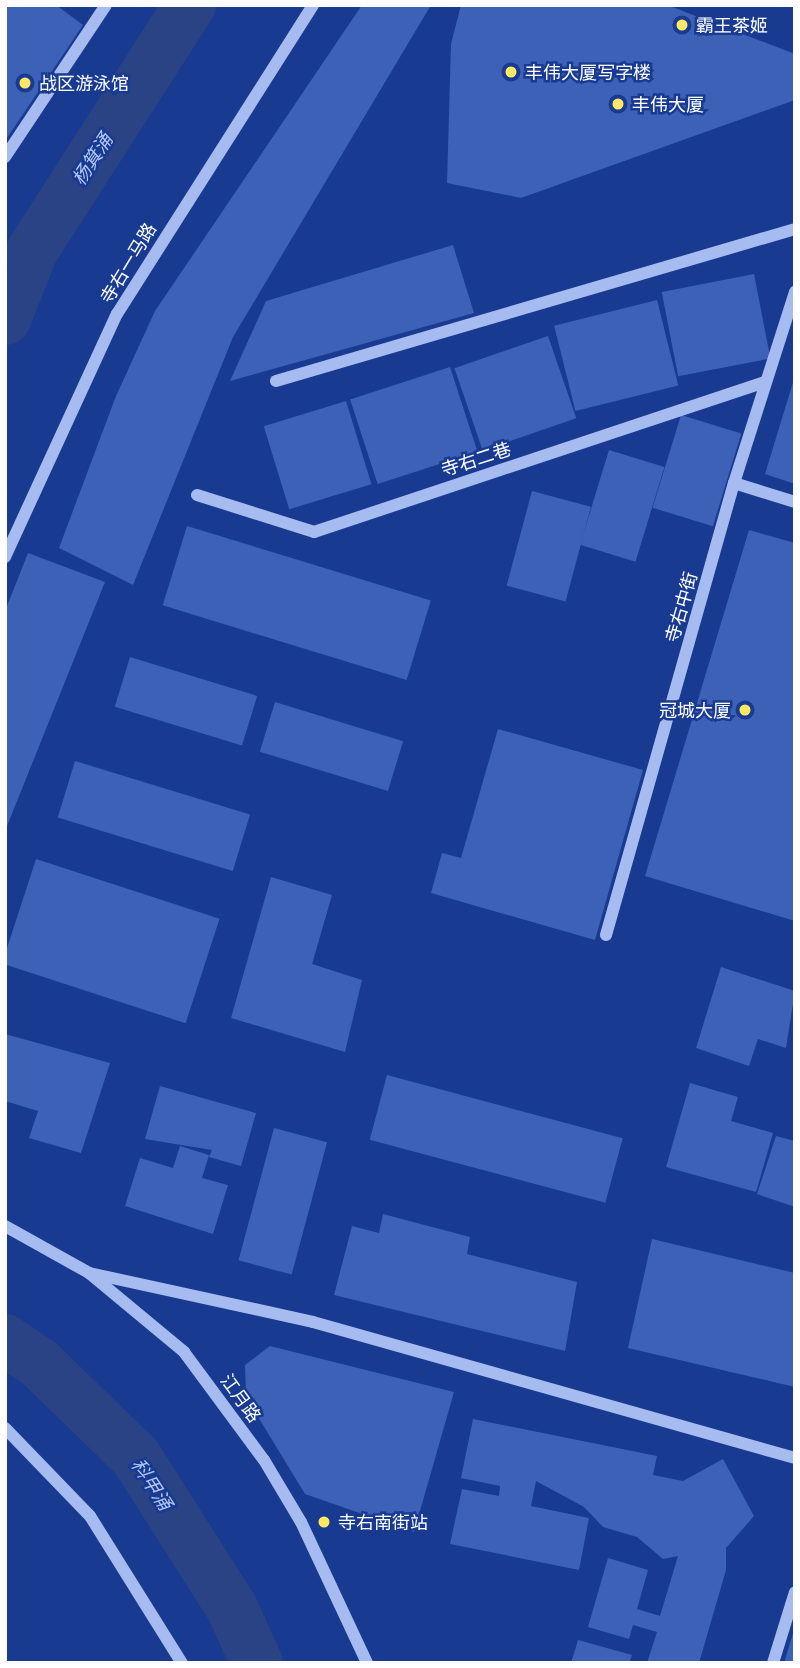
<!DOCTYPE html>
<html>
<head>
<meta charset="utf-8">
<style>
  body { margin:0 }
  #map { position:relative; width:800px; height:1668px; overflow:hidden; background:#183b91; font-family:Lato,"Noto Sans SC",sans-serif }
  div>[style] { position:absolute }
  .river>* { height:52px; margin:-26px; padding:0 26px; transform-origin:26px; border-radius:26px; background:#294384 }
  .building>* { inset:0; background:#3c61b7; transform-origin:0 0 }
  .minor>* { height:12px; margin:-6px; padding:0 6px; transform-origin:6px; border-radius:6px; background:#a6bcf0 }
  .dots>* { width:19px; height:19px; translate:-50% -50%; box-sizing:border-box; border:4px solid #183b91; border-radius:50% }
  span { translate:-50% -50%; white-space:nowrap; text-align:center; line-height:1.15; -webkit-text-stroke:5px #183b91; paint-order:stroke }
  .poi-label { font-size:18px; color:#fff }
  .left { translate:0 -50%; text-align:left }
  .right { translate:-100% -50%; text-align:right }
  .street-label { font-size:18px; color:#fff }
  .water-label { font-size:19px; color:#b2c7f7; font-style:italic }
  .frame { position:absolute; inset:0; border:7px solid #fff; pointer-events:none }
</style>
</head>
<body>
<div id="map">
  <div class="river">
    <i style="left:5px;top:319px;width:73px;rotate:-68.3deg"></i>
    <i style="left:32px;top:251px;width:292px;rotate:-57.3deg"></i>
    <i style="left:5px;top:1340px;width:41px;rotate:34.1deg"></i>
    <i style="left:39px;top:1363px;width:135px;rotate:44.1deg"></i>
    <i style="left:136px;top:1457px;width:179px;rotate:57.6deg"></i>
    <i style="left:232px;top:1608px;width:60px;rotate:65.6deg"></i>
  </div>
  <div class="building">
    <i style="clip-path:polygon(5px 5px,56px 5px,83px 25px,5px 141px)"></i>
    <i style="clip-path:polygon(362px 5px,431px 5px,233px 337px,133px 585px,59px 548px,116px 396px,155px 311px)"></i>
    <i style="clip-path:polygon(461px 5px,667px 5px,795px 54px,795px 100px,521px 198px,447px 183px,451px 44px)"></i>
    <i style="clip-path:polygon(453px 245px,474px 313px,230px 381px,266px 301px)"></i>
    <i style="left:754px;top:274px;width:86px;height:94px;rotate:79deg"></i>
    <i style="left:657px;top:300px;width:88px;height:106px;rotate:76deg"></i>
    <i style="left:548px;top:336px;width:87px;height:99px;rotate:71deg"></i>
    <i style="left:450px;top:367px;width:89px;height:105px;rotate:72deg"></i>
    <i style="clip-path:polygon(794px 379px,795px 379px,795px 484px,765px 474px)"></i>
    <i style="left:346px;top:401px;width:87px;height:86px;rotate:73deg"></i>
    <i style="left:681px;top:415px;width:63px;height:97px;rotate:17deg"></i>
    <i style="left:609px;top:450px;width:58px;height:99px;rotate:17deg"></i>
    <i style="left:532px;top:491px;width:61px;height:98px;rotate:15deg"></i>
    <i style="left:187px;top:526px;width:255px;height:83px;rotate:17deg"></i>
    <i style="clip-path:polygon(749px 530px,795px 543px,795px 921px,645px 876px)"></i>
    <i style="clip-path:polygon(28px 553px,105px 582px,5px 831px,5px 611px)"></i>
    <i style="left:130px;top:657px;width:133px;height:52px;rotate:17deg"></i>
    <i style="left:275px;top:702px;width:134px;height:52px;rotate:17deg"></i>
    <i style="clip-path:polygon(498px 729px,643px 770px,595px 940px,431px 893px,442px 853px,461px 858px)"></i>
    <i style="left:75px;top:761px;width:183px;height:59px;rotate:17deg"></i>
    <i style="left:36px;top:859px;width:193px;height:110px;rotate:18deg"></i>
    <i style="clip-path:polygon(271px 877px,332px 895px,312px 964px,362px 980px,345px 1052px,231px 1018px)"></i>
    <i style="clip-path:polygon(721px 967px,795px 991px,786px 1048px,758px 1039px,749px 1066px,696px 1048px)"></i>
    <i style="clip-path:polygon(5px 1034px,110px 1063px,81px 1153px,29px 1138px,38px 1111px,5px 1101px)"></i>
    <i style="left:387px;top:1075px;width:244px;height:67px;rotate:15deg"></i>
    <i style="clip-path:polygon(690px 1083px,738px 1097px,731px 1121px,773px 1133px,756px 1192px,666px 1167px)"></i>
    <i style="clip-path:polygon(160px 1086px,256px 1113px,241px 1166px,209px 1157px,212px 1150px,145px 1139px)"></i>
    <i style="left:274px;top:1128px;width:55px;height:137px;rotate:15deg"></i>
    <i style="clip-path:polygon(776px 1136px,795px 1141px,795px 1207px,757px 1194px)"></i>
    <i style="clip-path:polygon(180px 1146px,209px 1155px,202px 1178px,228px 1185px,213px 1234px,125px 1206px,140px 1158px,173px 1168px)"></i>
    <i style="clip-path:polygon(383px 1214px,470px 1237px,467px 1254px,577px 1282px,565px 1351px,334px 1295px,352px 1226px,379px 1233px)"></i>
    <i style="clip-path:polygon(652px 1239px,795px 1273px,795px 1387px,628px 1348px)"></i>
    <i style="clip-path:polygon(270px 1346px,454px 1392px,414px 1532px,305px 1494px,246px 1397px,245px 1365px)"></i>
    <i style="clip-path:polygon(473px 1419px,657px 1456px,653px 1475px,683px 1481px,723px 1459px,754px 1516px,726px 1548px,726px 1570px,699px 1663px,647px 1663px,657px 1632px,633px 1625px,629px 1639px,588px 1627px,608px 1558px,648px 1570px,637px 1609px,660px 1616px,678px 1556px,663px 1559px,637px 1537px,603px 1527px,584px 1507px,536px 1481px,531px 1506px,589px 1518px,579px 1570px,450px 1544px,462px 1489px,499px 1496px,500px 1486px,461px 1478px)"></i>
    <i style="clip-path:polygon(794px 1630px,795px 1663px,784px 1663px)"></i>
    <i style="clip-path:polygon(578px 1640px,632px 1655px,629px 1663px,571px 1663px)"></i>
  </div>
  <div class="minor">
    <i style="left:5px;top:157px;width:182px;rotate:-56.4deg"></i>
    <i style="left:276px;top:381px;width:541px;rotate:-16.32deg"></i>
    <i style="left:734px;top:483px;width:64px;rotate:17.3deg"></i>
    <i style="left:197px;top:495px;width:123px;rotate:17.5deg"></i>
    <i style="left:314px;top:532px;width:476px;rotate:-18.4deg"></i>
    <i style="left:5px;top:557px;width:268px;rotate:-65.3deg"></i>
    <i style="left:117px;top:314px;width:366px;rotate:-57.6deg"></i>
    <i style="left:606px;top:935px;width:470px;rotate:-74.2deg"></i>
    <i style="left:734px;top:483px;width:201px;rotate:-72.3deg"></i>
    <i style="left:5px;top:1226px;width:96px;rotate:29.2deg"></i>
    <i style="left:89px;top:1273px;width:124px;rotate:39.7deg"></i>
    <i style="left:184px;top:1352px;width:134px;rotate:53.5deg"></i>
    <i style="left:264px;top:1460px;width:72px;rotate:59.2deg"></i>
    <i style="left:301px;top:1522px;width:156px;rotate:64.9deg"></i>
    <i style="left:89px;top:1273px;width:229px;rotate:12.3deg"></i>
    <i style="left:313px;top:1322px;width:501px;rotate:15.76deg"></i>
    <i style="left:5px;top:1428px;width:122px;rotate:46deg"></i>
    <i style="left:90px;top:1516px;width:173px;rotate:58deg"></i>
    <i style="left:773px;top:1663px;width:74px;rotate:-72.8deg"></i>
  </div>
  <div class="dots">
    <i style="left:682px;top:25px;background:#ffe964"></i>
    <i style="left:511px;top:72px;background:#ffe964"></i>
    <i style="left:25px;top:83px;background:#ffe964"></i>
    <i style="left:618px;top:104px;background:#ffe964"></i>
    <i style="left:745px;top:710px;background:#ffe964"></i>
    <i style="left:324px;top:1522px;background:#ffe964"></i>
  </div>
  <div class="poi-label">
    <span class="left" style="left:696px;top:25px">霸王茶姬</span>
    <span class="left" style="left:525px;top:72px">丰伟大厦写字楼</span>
    <span class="left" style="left:39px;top:83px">战区游泳馆</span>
    <span class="left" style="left:632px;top:104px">丰伟大厦</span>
    <span class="right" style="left:731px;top:710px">冠城大厦</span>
    <span class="left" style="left:338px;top:1522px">寺右南街站</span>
  </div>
  <div class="street-label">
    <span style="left:128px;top:263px;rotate:-59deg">寺右一马路</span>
    <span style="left:476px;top:459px;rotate:-18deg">寺右二巷</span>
    <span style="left:681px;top:607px;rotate:-74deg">寺右中街</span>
    <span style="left:241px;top:1398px;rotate:54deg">江月路</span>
  </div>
  <div class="water-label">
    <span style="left:92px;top:159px;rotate:-57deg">杨箕涌</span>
    <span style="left:152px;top:1484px;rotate:57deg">科甲涌</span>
  </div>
  <div class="frame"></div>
</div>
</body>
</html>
